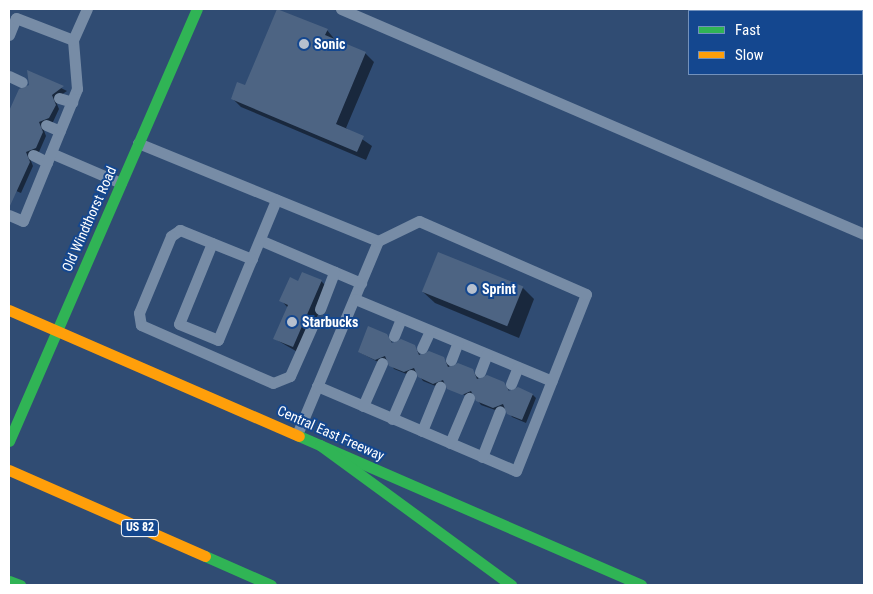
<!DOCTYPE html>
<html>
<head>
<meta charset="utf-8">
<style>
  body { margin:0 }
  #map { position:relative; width:873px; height:594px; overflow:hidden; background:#304c73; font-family:"Roboto Condensed",sans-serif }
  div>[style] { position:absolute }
  .shadow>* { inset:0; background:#0007 }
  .building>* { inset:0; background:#4d6483; transform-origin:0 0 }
  .lane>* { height:11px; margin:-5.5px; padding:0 5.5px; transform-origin:5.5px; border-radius:5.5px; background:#778ca6 }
  .street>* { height:22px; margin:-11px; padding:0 11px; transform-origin:11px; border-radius:11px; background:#778ca6 }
  .fast>* { height:11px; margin:-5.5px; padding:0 5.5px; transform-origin:5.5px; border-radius:5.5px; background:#30b455 }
  .slow>* { height:11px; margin:-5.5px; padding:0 5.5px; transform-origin:5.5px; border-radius:5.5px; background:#ff9f0a }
  .dots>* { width:14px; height:14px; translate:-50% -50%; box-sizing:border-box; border:2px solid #14478f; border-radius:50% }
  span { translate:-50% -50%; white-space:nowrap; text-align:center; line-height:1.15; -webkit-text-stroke:4px #14478f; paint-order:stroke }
  .shield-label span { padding:1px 4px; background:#14478f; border:1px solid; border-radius:4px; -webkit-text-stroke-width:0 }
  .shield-label { font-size:12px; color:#fff; font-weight:700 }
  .poi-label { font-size:14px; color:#fff; font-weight:700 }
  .left { translate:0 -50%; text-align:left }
  .street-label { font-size:14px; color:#fff }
  .frame { position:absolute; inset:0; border:10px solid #fff; pointer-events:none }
  .legend { position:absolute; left:688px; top:10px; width:175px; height:65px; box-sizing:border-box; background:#14478f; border:1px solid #7291bc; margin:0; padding:6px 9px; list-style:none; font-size:15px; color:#fff }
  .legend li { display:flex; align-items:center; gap:10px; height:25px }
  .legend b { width:25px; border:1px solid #7291bc }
</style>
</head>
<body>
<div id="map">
  <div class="shadow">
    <i style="clip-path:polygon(327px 30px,336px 41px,365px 53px,374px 62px,346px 128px,372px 146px,366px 160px,241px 107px,232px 98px)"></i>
    <i style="clip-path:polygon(29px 72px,67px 91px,55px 99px,59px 109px,53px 122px,42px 125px,46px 136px,39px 152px,29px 156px,33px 166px,21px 193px,9px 188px,9px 114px,20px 90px,30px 86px)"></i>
    <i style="clip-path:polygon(321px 281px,329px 289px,301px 354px,275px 339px,288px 308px,281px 300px,299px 283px)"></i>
    <i style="clip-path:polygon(523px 288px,534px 299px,519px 338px,435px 303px,423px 292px)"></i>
    <i style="clip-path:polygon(390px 339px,393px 344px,414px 346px,421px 356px,443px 358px,450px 367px,472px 370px,479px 379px,507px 387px,510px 392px,518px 389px,533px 395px,536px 398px,526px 423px,512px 417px,506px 408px,498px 411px,481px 405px,474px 395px,468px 397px,446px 384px,438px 387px,423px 381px,417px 372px,409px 375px,394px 369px,388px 360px,380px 363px,359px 352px)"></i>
  </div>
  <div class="building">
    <i style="clip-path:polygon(277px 9px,328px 29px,325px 35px,366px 52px,336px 124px,364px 136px,357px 152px,231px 99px,237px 82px,245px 85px)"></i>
    <i style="clip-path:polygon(27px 70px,64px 86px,52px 95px,56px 105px,49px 118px,39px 122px,43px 132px,36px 148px,26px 152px,30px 162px,9px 208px,9px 111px,19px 89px,29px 85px)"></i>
    <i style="left:438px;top:252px;width:92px;height:43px;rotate:22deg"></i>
    <i style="clip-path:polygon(302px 272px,322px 280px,293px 347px,273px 339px,288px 305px,279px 301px,290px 277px,298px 281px)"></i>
    <i style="clip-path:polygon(368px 326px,387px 334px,392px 343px,401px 339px,415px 345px,419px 355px,429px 351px,444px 357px,448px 367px,458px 363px,473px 369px,477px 379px,487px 375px,504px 382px,509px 391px,518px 387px,533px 394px,522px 420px,507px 414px,503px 404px,493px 408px,476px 401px,471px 391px,462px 395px,447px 389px,443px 380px,433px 384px,418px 377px,414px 368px,404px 372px,389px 366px,385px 356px,375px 360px,358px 352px)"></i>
  </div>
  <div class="lane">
    <i style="left:341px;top:9px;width:569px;rotate:23.28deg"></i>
    <i style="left:9px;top:35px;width:18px;rotate:-68deg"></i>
    <i style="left:16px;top:18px;width:61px;rotate:21.1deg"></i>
    <i style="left:9px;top:76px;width:14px;rotate:25deg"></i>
    <i style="left:59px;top:98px;width:14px;rotate:17deg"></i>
    <i style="left:46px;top:125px;width:15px;rotate:23deg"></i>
    <i style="left:138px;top:143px;width:259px;rotate:22.2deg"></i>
    <i style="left:378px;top:241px;width:210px;rotate:112.7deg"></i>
    <i style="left:51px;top:153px;width:76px;rotate:23.2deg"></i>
    <i style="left:33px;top:155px;width:16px;rotate:27deg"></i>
    <i style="left:9px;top:215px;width:15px;rotate:23deg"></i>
    <i style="left:23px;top:221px;width:143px;rotate:-67.8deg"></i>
    <i style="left:77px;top:89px;width:49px;rotate:-94.7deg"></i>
    <i style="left:73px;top:40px;width:34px;rotate:-66deg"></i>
    <i style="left:260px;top:240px;width:110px;rotate:23.1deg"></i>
    <i style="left:212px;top:243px;width:87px;rotate:112.2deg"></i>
    <i style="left:179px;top:324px;width:42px;rotate:22.3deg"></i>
    <i style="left:218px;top:340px;width:152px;rotate:-67.5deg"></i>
    <i style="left:252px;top:259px;width:78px;rotate:-158.1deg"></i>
    <i style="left:180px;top:230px;width:11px;rotate:146deg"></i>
    <i style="left:171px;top:236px;width:83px;rotate:112.6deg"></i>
    <i style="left:139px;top:313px;width:12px;rotate:81deg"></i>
    <i style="left:141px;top:325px;width:144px;rotate:23.7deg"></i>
    <i style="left:273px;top:383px;width:18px;rotate:-22deg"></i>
    <i style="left:290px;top:376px;width:59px;rotate:-66deg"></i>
    <i style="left:355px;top:299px;width:213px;rotate:22.6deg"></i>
    <i style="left:320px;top:309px;width:40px;rotate:-69deg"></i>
    <i style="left:394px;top:336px;width:18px;rotate:-68deg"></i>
    <i style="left:422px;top:348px;width:19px;rotate:-65deg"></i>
    <i style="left:451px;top:360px;width:19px;rotate:-69deg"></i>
    <i style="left:480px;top:372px;width:19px;rotate:-69deg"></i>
    <i style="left:511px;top:384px;width:18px;rotate:-68deg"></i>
    <i style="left:317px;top:386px;width:216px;rotate:23.1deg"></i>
    <i style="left:516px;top:471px;width:190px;rotate:-68.4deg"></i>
    <i style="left:586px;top:294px;width:182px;rotate:-156.4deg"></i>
    <i style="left:419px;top:221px;width:46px;rotate:154deg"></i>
    <i style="left:363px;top:406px;width:47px;rotate:-66.2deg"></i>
    <i style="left:392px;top:419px;width:48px;rotate:-66.6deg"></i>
    <i style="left:422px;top:431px;width:48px;rotate:-67.8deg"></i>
    <i style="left:450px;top:443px;width:49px;rotate:-67.1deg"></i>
    <i style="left:482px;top:457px;width:49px;rotate:-68.6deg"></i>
  </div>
  <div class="street">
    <i style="left:753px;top:9px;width:6px;rotate:18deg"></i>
    <i style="left:862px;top:54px;width:3px;rotate:45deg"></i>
  </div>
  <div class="fast">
    <i style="left:299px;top:436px;width:373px;rotate:23.5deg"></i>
    <i style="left:9px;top:441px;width:471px;rotate:-66.5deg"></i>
    <i style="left:320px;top:445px;width:237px;rotate:36.2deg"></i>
    <i style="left:205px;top:556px;width:72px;rotate:23.7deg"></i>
    <i style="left:9px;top:581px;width:12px;rotate:20deg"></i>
  </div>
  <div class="slow">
    <i style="left:9px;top:310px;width:316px;rotate:23.5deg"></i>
    <i style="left:9px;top:470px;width:214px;rotate:23.7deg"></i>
  </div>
  <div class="dots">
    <i style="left:304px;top:44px;background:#b7c0ce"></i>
    <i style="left:472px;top:289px;background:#b7c0ce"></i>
    <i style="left:292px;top:322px;background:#b7c0ce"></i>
  </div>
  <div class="shield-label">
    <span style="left:140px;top:528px">US 82</span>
  </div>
  <div class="poi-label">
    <span class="left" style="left:314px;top:44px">Sonic</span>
    <span class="left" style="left:482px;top:289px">Sprint</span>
    <span class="left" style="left:302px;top:322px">Starbucks</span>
  </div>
  <div class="street-label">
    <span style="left:89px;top:219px;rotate:-66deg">Old Windthorst Road</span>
    <span style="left:331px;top:433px;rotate:24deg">Central East Freeway</span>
  </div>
  <div class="frame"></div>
  <ul class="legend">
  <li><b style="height:6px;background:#30b455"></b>Fast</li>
  <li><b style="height:6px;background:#ff9f0a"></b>Slow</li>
  </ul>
</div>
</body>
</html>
